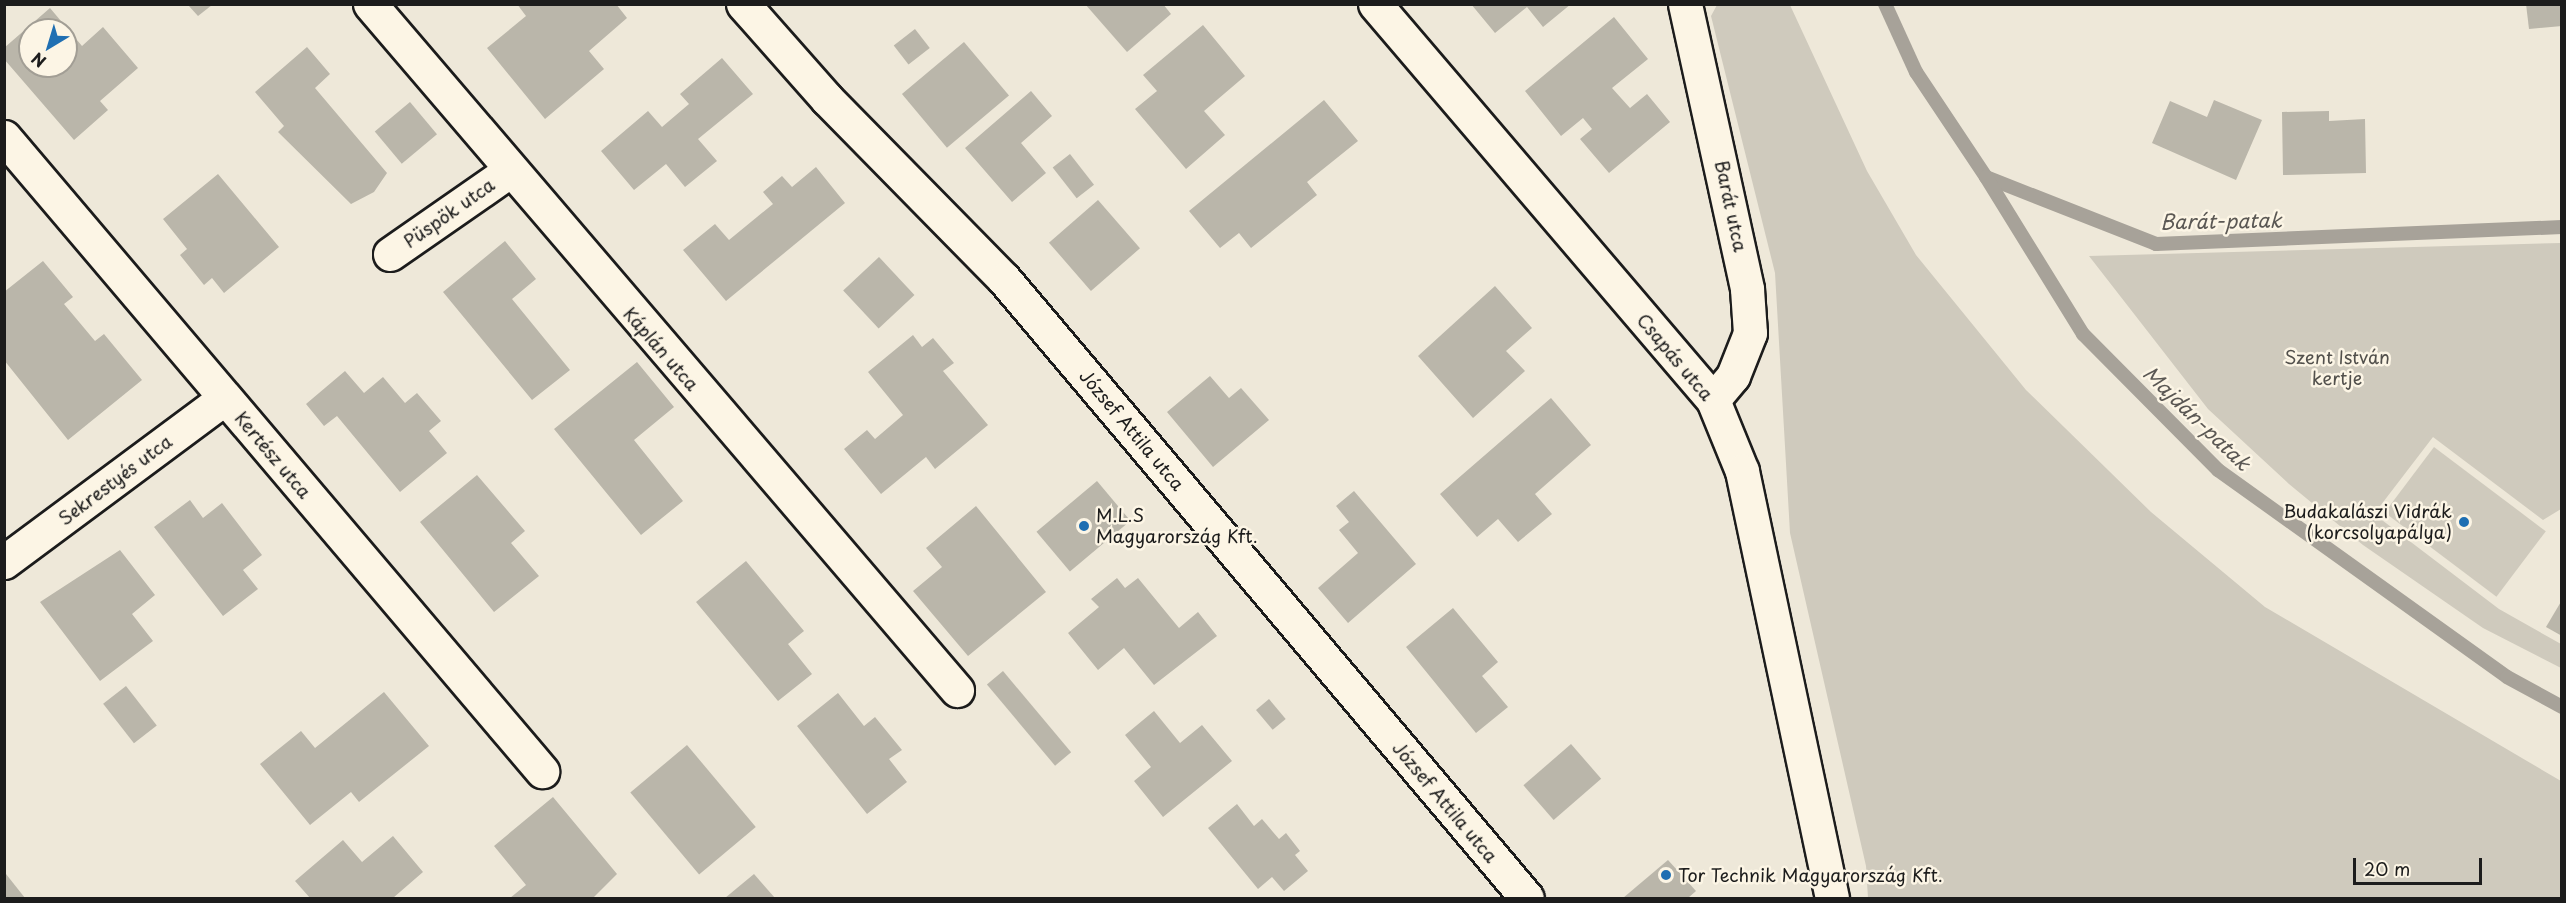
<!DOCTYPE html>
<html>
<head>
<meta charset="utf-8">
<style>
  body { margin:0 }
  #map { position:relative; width:2566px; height:903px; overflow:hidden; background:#eee8d9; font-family:"Playpen Sans",sans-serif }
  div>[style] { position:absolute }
  .green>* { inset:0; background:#cfcabd; transform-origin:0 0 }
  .stream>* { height:14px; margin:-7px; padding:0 7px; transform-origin:7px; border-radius:7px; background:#a7a299 }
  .building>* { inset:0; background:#bab6aa; transform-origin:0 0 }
  .roads { filter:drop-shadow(2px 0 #1c1c1c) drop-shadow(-2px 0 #1c1c1c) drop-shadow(0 2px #1c1c1c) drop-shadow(0 -2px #1c1c1c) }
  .minor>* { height:33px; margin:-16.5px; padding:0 16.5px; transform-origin:16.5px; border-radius:16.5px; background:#fcf5e5 }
  .secondary>* { height:33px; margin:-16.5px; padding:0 16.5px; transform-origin:16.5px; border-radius:16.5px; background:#fcf5e5 }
  .dots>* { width:16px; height:16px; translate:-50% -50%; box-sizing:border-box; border:3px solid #fcf5e5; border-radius:50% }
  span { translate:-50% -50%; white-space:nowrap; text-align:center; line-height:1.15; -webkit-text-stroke:5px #fcf5e5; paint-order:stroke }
  .street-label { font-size:18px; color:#1c1c1c }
  .park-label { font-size:18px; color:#52504c }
  .poi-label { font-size:18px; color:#1c1c1c }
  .right { translate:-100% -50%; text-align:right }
  .left { translate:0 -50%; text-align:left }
  .water-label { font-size:20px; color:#5b5854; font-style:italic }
  .frame { position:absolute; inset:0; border:6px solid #1c1c1c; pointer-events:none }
  .north { position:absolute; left:18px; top:18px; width:60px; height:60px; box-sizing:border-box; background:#fcf5e5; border:2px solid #a29e95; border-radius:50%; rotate:218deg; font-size:16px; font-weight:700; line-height:24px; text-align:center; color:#1c1c1c }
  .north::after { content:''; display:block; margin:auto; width:21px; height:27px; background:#1f6fb2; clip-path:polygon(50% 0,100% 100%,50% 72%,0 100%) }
  .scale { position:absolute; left:2353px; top:858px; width:129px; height:27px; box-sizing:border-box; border:3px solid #1c1c1c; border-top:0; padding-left:8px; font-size:18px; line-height:21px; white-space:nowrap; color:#1c1c1c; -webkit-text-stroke:4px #fcf5e5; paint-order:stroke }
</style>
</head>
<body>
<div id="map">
  <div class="green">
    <i style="clip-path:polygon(1717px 5px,1790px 5px,1867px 171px,1916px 255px,2026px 390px,2151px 512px,2265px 607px,2561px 781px,2561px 898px,1868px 898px,1866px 866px,1790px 533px,1775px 273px,1711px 16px)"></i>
    <i style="clip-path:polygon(2561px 243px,2561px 509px,2543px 520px,2433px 437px,2374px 514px,2499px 609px,2561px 644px,2561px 668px,2483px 628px,2363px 545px,2289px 484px,2208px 409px,2089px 256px)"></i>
    <i style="left:2434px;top:447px;width:140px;height:82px;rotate:37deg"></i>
  </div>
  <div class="stream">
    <i style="left:1885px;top:4px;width:75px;rotate:65.5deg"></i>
    <i style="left:1916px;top:72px;width:126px;rotate:56.3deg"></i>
    <i style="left:1986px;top:177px;width:183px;rotate:21.5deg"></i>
    <i style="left:2156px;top:244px;width:406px;rotate:-2.4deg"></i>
    <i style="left:1986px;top:177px;width:185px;rotate:58.3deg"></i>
    <i style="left:2083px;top:334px;width:192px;rotate:45.2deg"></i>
    <i style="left:2218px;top:470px;width:355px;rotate:35.6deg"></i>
    <i style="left:2507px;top:677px;width:63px;rotate:28.6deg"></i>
  </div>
  <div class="building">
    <i style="clip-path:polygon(517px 4px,616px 4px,627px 18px,589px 51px,604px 69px,545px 119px,487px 48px,526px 16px)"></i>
    <i style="clip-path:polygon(1085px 4px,1163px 4px,1171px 14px,1127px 52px)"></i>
    <i style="clip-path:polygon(1471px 4px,1571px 4px,1543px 27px,1527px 7px,1495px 33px)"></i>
    <i style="clip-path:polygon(2526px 4px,2562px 4px,2562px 26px,2529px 29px)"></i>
    <i style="clip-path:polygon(188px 5px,212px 5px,198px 16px)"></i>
    <i style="clip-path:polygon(evenodd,50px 8px,82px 46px,103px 27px,138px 68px,100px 101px,108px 110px,74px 140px,4px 59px,4px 48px,50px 8px,30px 30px,66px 30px,66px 66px,30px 66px,30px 30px)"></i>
    <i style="clip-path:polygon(1614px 17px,1648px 59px,1612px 88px,1630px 108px,1647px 94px,1670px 122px,1609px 173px,1580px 139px,1592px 129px,1583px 118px,1561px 136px,1525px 91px)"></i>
    <i style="clip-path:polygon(1203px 25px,1245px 76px,1204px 111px,1225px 135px,1186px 169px,1135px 109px,1157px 91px,1143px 75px)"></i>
    <i style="left:915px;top:29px;width:24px;height:27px;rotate:52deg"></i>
    <i style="left:964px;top:42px;width:70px;height:81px;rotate:50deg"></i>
    <i style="clip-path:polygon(307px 47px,330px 74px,315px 88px,387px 173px,374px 192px,351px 204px,278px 132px,284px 126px,255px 92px)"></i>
    <i style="clip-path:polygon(722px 58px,753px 94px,698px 139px,717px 161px,685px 187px,666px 164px,634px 190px,601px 151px,648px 111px,662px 127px,689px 104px,680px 94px)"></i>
    <i style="clip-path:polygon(1031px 91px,1052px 116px,1021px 143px,1046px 173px,1012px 202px,965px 148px)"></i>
    <i style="clip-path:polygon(1324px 100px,1358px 141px,1307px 182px,1317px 195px,1251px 248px,1239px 233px,1220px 248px,1189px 211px)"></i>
    <i style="clip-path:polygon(2214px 100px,2262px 120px,2236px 180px,2152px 143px,2170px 101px,2207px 117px)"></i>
    <i style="left:410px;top:102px;width:42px;height:46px;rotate:50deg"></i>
    <i style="clip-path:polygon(2329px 111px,2329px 121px,2365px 119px,2366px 173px,2283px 175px,2282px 112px)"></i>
    <i style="left:1070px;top:154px;width:39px;height:22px;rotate:52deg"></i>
    <i style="clip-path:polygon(816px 167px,845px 203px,726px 301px,683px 250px,715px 224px,729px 240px,773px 204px,763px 192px,782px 176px,792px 187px)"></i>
    <i style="clip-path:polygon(218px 174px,279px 247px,224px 293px,212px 278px,204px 285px,180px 255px,187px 249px,163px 219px)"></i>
    <i style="left:1098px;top:200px;width:64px;height:65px;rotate:49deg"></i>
    <i style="clip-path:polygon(505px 241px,536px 279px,512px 299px,570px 370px,532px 400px,443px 292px)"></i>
    <i style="left:879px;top:257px;width:52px;height:49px;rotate:47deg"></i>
    <i style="clip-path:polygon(43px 261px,73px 297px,64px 304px,95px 341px,104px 334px,142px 380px,68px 440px,4px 360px,4px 292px)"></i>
    <i style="clip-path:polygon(1495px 286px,1532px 328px,1506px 351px,1525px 371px,1473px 418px,1418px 356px)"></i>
    <i style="clip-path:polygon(913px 335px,922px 347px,933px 338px,954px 363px,943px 371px,988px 425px,935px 469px,926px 457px,881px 494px,844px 449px,867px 430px,875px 439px,903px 415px,868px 372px)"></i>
    <i style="clip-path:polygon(637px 362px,674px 407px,634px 440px,683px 501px,641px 535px,554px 429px)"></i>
    <i style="clip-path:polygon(345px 371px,364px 393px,383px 377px,405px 403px,417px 393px,441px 421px,429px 431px,447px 453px,400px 492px,337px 416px,324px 426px,306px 404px)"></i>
    <i style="clip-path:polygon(1210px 376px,1229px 398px,1241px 388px,1269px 420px,1213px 467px,1167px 412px)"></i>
    <i style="clip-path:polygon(1551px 398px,1591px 445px,1535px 494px,1552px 514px,1518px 542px,1498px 519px,1477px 537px,1440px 494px)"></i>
    <i style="clip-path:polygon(477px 475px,525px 531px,511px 543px,539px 576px,494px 612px,420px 522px)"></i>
    <i style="left:1097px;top:481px;width:52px;height:79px;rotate:50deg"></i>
    <i style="clip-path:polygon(1354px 491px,1416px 564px,1348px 623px,1318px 588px,1358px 553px,1339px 530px,1349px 522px,1336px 506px)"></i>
    <i style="clip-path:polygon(190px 500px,203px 518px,222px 503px,262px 555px,243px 570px,258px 589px,223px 616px,154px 527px)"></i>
    <i style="clip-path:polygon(976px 506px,1046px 592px,968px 656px,913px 591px,942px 567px,926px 548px)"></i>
    <i style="clip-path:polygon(120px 550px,155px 595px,132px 614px,153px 641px,100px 681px,40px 602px)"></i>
    <i style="clip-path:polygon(746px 561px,804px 631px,788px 644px,812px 674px,778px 701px,696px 602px)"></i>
    <i style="clip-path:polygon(1117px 578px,1125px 588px,1138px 578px,1179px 628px,1198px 612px,1217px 636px,1154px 685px,1124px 648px,1098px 670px,1068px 633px,1099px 607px,1091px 599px)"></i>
    <i style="clip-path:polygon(2562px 600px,2562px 636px,2546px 627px)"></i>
    <i style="clip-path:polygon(1453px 608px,1498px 662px,1482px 676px,1508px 707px,1476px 733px,1406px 647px)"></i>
    <i style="left:1003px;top:671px;width:106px;height:21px;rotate:50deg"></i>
    <i style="left:126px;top:686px;width:50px;height:29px;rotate:52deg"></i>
    <i style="clip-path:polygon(384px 692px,429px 746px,359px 802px,351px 792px,310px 825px,260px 764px,301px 731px,315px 748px)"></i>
    <i style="clip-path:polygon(838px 693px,864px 726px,875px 717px,902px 750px,889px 759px,907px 782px,867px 814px,797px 726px)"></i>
    <i style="left:1269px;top:699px;width:26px;height:17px;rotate:50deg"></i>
    <i style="clip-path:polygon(1154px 711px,1180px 743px,1202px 725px,1232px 761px,1163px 817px,1134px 781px,1151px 767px,1125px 735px)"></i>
    <i style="left:1571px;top:744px;width:46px;height:63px;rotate:49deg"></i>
    <i style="left:687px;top:745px;width:107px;height:74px;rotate:50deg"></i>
    <i style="clip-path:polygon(553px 797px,617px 874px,593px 898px,510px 898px,526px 885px,494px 846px)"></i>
    <i style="clip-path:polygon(1237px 804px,1254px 826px,1262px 819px,1279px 839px,1286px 833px,1300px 851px,1295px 855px,1308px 871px,1284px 891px,1272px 877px,1258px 889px,1208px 828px)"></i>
    <i style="clip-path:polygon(393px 836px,423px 872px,393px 898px,310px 898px,295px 881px,343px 840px,362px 862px)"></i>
    <i style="clip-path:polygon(1668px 860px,1696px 891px,1688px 898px,1623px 898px)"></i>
    <i style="clip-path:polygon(6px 874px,25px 898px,4px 898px)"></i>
    <i style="clip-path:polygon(754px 874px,775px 898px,725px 898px)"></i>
  </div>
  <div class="roads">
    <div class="minor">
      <i style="left:370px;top:4px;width:903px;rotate:49.45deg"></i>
      <i style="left:1375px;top:4px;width:521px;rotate:49.52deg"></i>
      <i style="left:1713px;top:400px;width:77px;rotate:67.8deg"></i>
      <i style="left:1742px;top:471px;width:436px;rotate:78.1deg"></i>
      <i style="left:1685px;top:4px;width:292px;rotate:77.7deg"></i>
      <i style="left:1747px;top:289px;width:44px;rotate:86.1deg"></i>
      <i style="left:1750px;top:333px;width:46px;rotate:111.6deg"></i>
      <i style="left:1733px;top:376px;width:31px;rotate:130deg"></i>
      <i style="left:4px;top:137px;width:832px;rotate:49.68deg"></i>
      <i style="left:390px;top:254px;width:144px;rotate:-34.8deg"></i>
      <i style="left:4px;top:562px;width:275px;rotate:-36.6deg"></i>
    </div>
    <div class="secondary">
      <i style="left:743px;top:4px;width:127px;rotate:48.5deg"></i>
      <i style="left:827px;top:99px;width:252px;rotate:45.5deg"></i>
      <i style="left:1004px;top:279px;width:810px;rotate:49.81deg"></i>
    </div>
  </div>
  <div class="dots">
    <i style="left:2464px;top:522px;background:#1f6fb2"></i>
    <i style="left:1084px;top:526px;background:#1f6fb2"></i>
    <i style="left:1666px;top:875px;background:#1f6fb2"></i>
  </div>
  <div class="street-label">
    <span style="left:1731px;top:206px;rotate:78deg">Barát utca</span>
    <span style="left:449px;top:213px;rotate:-35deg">Püspök utca</span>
    <span style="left:661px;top:349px;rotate:49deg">Káplán utca</span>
    <span style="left:1675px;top:357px;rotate:50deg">Csapás utca</span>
    <span style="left:1132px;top:430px;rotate:50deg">József Attila utca</span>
    <span style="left:273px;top:455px;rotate:50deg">Kertész utca</span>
    <span style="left:115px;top:480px;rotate:-37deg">Sekrestyés utca</span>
    <span style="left:1445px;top:802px;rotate:50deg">József Attila utca</span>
  </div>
  <div class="park-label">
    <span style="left:2337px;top:368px">Szent István<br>kertje</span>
  </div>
  <div class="poi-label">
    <span class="right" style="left:2452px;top:522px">Budakalászi Vidrák<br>(korcsolyapálya)</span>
    <span class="left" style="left:1096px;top:526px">M.L.S<br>Magyarország Kft.</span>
    <span class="left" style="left:1678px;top:875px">Tor Technik Magyarország Kft.</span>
  </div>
  <div class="water-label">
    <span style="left:2221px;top:221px;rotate:-1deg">Barát-patak</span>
    <span style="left:2197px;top:418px;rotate:44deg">Majdán-patak</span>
  </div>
  <div class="frame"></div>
  <div class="north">N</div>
  <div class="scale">20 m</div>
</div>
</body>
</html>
